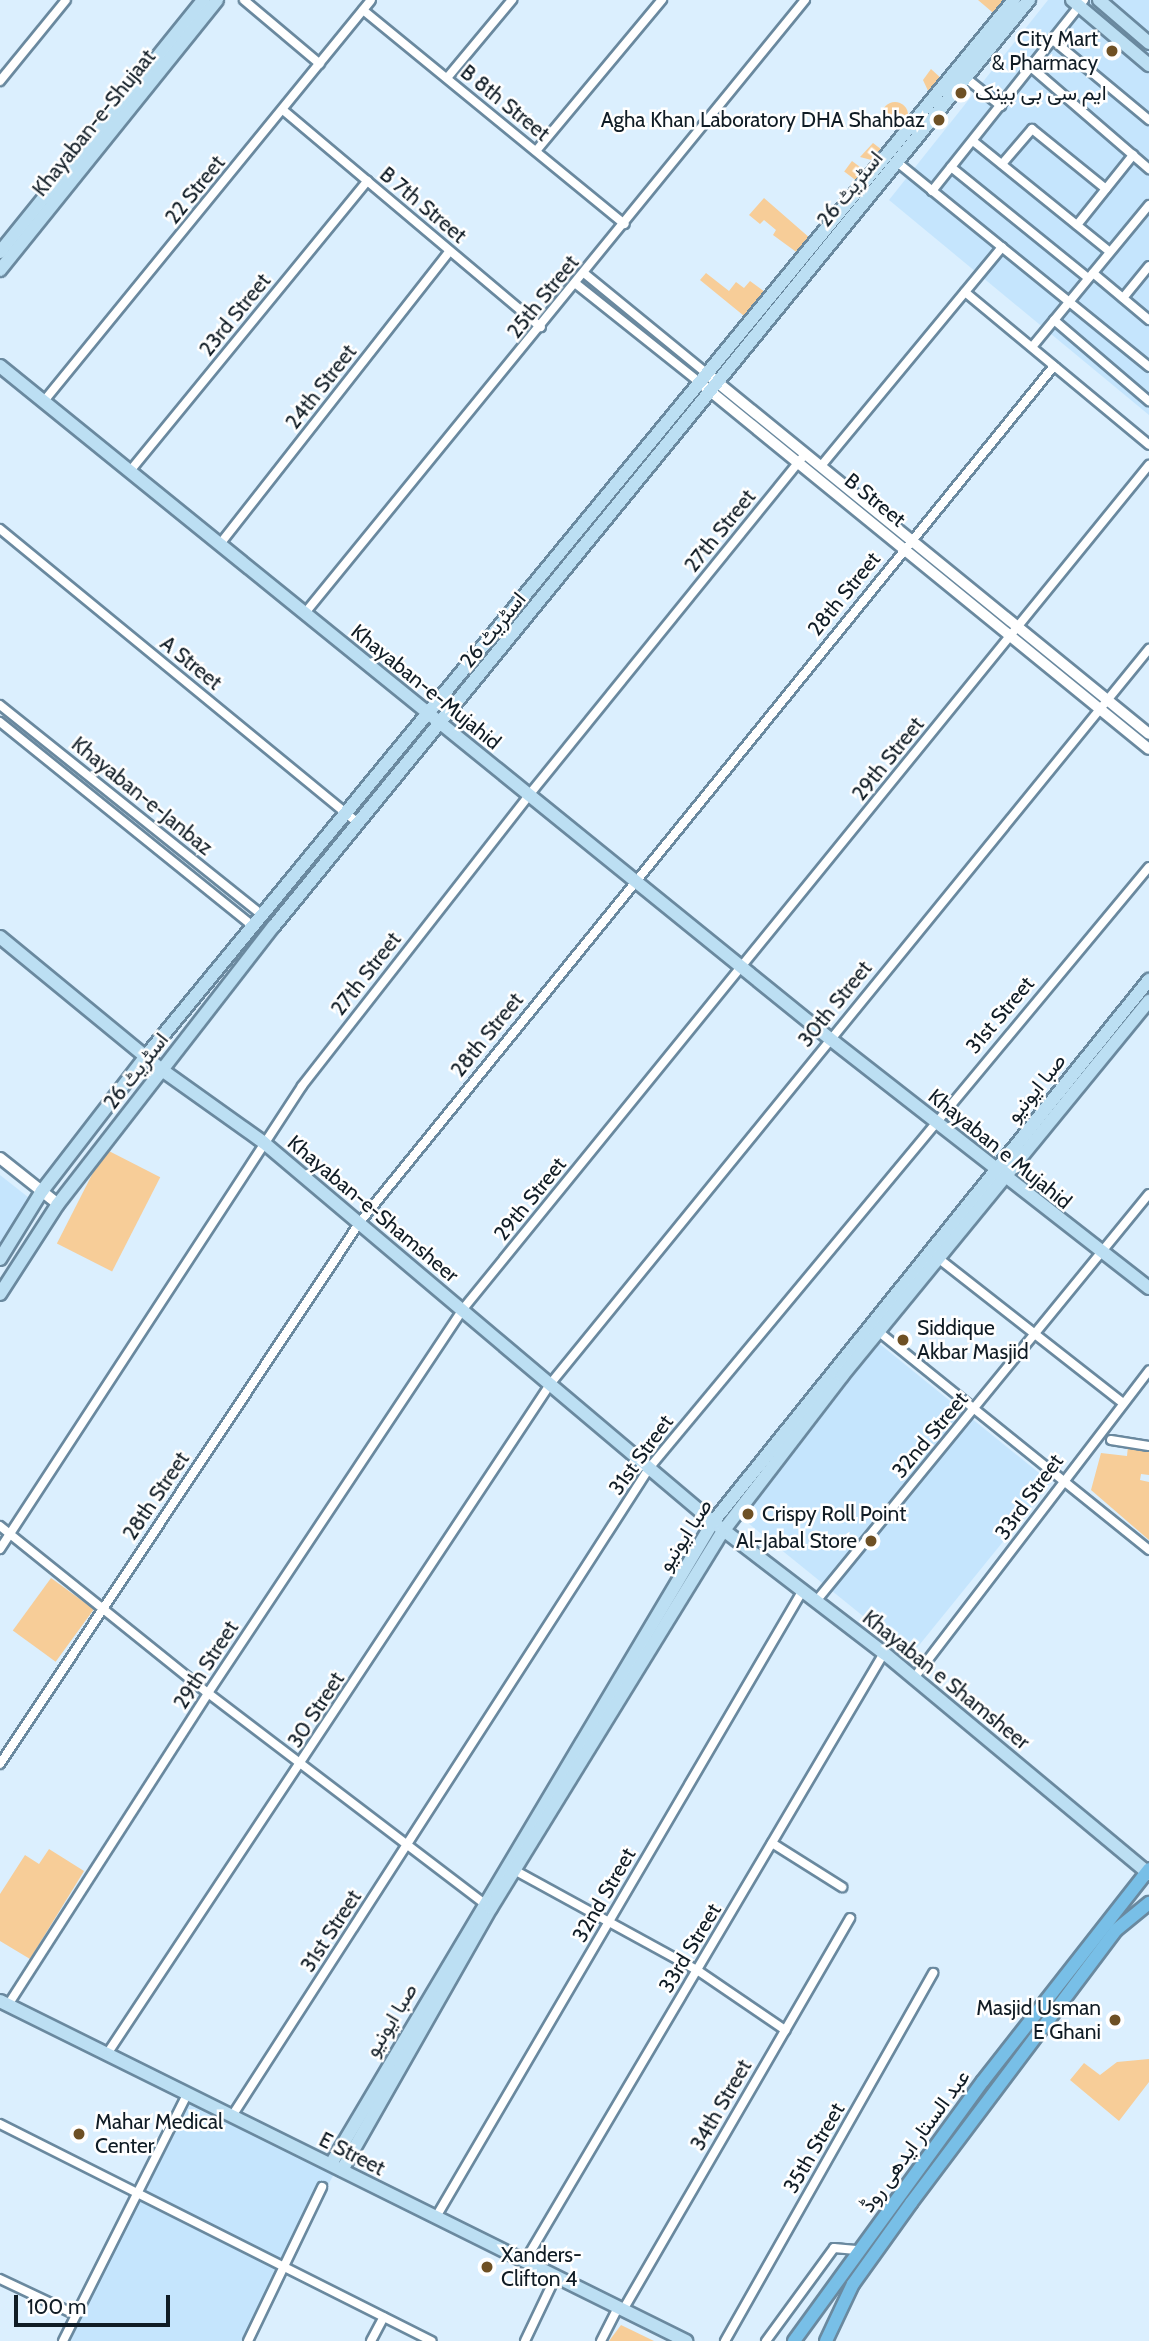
<!DOCTYPE html>
<html>
<head>
<meta charset="utf-8">
<style>
  body { margin:0 }
  #map { position:relative; width:1149px; height:2341px; overflow:hidden; background:#dbeffe; font-family:Cabin,Vazirmatn,sans-serif }
  div>[style] { position:absolute }
  .built>* { inset:0; background:#c5e5fd; transform-origin:0 0 }
  .green>* { inset:0; background:#f7cd98; transform-origin:0 0 }
  .round { border-radius:50% }
  .roads { filter:drop-shadow(2px 0 #6a899f) drop-shadow(-2px 0 #6a899f) drop-shadow(0 2px #6a899f) drop-shadow(0 -2px #6a899f) }
  .minor>* { height:8px; margin:-4px; padding:0 4px; transform-origin:4px; border-radius:4px; background:#fff }
  .tertiary>* { height:10px; margin:-5px; padding:0 5px; transform-origin:5px; border-radius:5px; background:#fff }
  .secondary>* { height:12px; margin:-6px; padding:0 6px; transform-origin:6px; border-radius:6px; background:#bcdff3 }
  .primary>* { height:12px; margin:-6px; padding:0 6px; transform-origin:6px; border-radius:6px; background:#78bfe7 }
  .dots>* { width:19px; height:19px; translate:-50% -50%; box-sizing:border-box; border:4px solid #fff; border-radius:50% }
  span { translate:-50% -50%; white-space:nowrap; text-align:center; line-height:1.15; -webkit-text-stroke:5px #fff; paint-order:stroke }
  .poi-label { font-size:21px; color:#101c25 }
  .right { translate:-100% -50%; text-align:right }
  .left { translate:0 -50%; text-align:left }
  .street-label { font-size:21px; color:#101c25 }
  .scale { position:absolute; left:14px; top:2295px; width:156px; height:32px; box-sizing:border-box; border:4px solid #101c25; border-top:0; padding-left:9px; font-size:21px; line-height:24px; white-space:nowrap; color:#101c25; -webkit-text-stroke:5px #fff; paint-order:stroke }
</style>
</head>
<body>
<div id="map">
  <div class="built">
    <i style="clip-path:polygon(1048px 0,1149px 0,1149px 415px,889px 200px)"></i>
    <i style="clip-path:polygon(0 1175px,33px 1201px,0 1254px)"></i>
    <i style="left:876px;top:1341px;width:225px;height:222px;rotate:39deg"></i>
    <i style="clip-path:polygon(187px 2094px,337px 2168px,247px 2341px,63px 2341px)"></i>
  </div>
  <div class="green">
    <i style="clip-path:polygon(978px 0,1011px 0,998px 17px)"></i>
    <i style="clip-path:polygon(931px 69px,943px 80px,930px 95px,923px 80px)"></i>
    <i class="round" style="left:882px;top:102px;width:26px;height:26px"></i>
    <i style="clip-path:polygon(873px 143px,886px 153px,879px 162px,860px 157px)"></i>
    <i style="left:852px;top:161px;width:20px;height:13px;rotate:37deg"></i>
    <i style="clip-path:polygon(764px 198px,811px 239px,799px 254px,773px 235px,776px 230px,764px 220px,760px 224px,749px 215px)"></i>
    <i style="clip-path:polygon(706px 273px,729px 291px,736px 282px,744px 288px,750px 281px,769px 295px,749px 320px,700px 280px)"></i>
    <i style="left:105px;top:1149px;width:62px;height:106px;rotate:27deg"></i>
    <i style="clip-path:polygon(1128px 1446px,1149px 1448px,1149px 1475px,1141px 1474px,1140px 1480px,1149px 1482px,1149px 1540px,1091px 1490px,1101px 1453px,1127px 1456px)"></i>
    <i style="left:51px;top:1578px;width:53px;height:65px;rotate:36deg"></i>
    <i style="clip-path:polygon(49px 1849px,84px 1871px,30px 1959px,0 1941px,0 1894px,25px 1855px,39px 1864px)"></i>
    <i style="clip-path:polygon(1149px 2059px,1149px 2082px,1119px 2121px,1070px 2080px,1084px 2063px,1100px 2075px,1117px 2062px)"></i>
    <i style="clip-path:polygon(621px 2325px,654px 2341px,609px 2341px)"></i>
  </div>
  <div class="roads">
    <div class="minor">
      <i style="left:244px;top:0;width:99px;rotate:40.1deg"></i>
      <i style="left:363px;top:10px;width:338px;rotate:39.3deg"></i>
      <i style="left:1054px;top:41px;width:124px;rotate:39.7deg"></i>
      <i style="left:1032px;top:68px;width:155px;rotate:40.8deg"></i>
      <i style="left:962px;top:75px;width:50px;rotate:38.5deg"></i>
      <i style="left:447px;top:78px;width:102px;rotate:-50.2deg"></i>
      <i style="left:0;top:81px;width:104px;rotate:-50.8deg"></i>
      <i style="left:283px;top:110px;width:337px;rotate:40.1deg"></i>
      <i style="left:973px;top:141px;width:176px;rotate:39deg"></i>
      <i style="left:536px;top:151px;width:197px;rotate:-50.2deg"></i>
      <i style="left:897px;top:162px;width:325px;rotate:39.1deg"></i>
      <i style="left:1002px;top:164px;width:46px;rotate:-49.4deg"></i>
      <i style="left:1032px;top:129px;width:95px;rotate:39deg"></i>
      <i style="left:951px;top:167px;width:176px;rotate:39deg"></i>
      <i style="left:932px;top:191px;width:244px;rotate:-51.5deg"></i>
      <i style="left:1077px;top:225px;width:90px;rotate:-51.3deg"></i>
      <i style="left:584px;top:273px;width:158px;rotate:39.3deg"></i>
      <i style="left:1093px;top:273px;width:73px;rotate:40deg"></i>
      <i style="left:575px;top:283px;width:159px;rotate:38.6deg"></i>
      <i style="left:965px;top:292px;width:239px;rotate:39.7deg"></i>
      <i style="left:1123px;top:298px;width:41px;rotate:-50.9deg"></i>
      <i style="left:1054px;top:320px;width:125px;rotate:40.5deg"></i>
      <i style="left:1032px;top:347px;width:184px;rotate:-50.5deg"></i>
      <i style="left:44px;top:401px;width:517px;rotate:-50.8deg"></i>
      <i style="left:821px;top:466px;width:284px;rotate:-50.4deg"></i>
      <i style="left:130px;top:471px;width:375px;rotate:-50.7deg"></i>
      <i style="left:0;top:529px;width:465px;rotate:39.4deg"></i>
      <i style="left:220px;top:544px;width:372px;rotate:-51.9deg"></i>
      <i style="left:305px;top:613px;width:791px;rotate:-50.8deg"></i>
      <i style="left:0;top:705px;width:336px;rotate:38.7deg"></i>
      <i style="left:0;top:722px;width:325px;rotate:38.9deg"></i>
      <i style="left:938px;top:1258px;width:235px;rotate:38.1deg"></i>
      <i style="left:879px;top:1332px;width:347px;rotate:38.9deg"></i>
      <i style="left:1111px;top:1440px;width:38px;rotate:9deg"></i>
      <i style="left:0;top:1526px;width:267px;rotate:38.8deg"></i>
      <i style="left:208px;top:1693px;width:353px;rotate:37.3deg"></i>
      <i style="left:0;top:1549px;width:553px;rotate:-56.88deg"></i>
      <i style="left:302px;top:1086px;width:369px;rotate:-52deg"></i>
      <i style="left:529px;top:795px;width:439px;rotate:-51deg"></i>
      <i style="left:817px;top:1600px;width:524px;rotate:-50.73deg"></i>
      <i style="left:914px;top:1678px;width:387px;rotate:-52.6deg"></i>
      <i style="left:0;top:1764px;width:651px;rotate:-56.41deg"></i>
      <i style="left:360px;top:1222px;width:1102px;rotate:-50.97deg"></i>
      <i style="left:772px;top:1843px;width:83px;rotate:32.2deg"></i>
      <i style="left:514px;top:1870px;width:209px;rotate:28.7deg"></i>
      <i style="left:697px;top:1970px;width:107px;rotate:34.3deg"></i>
      <i style="left:8px;top:2005px;width:371px;rotate:-57.3deg"></i>
      <i style="left:208px;top:1693px;width:461px;rotate:-56.4deg"></i>
      <i style="left:463px;top:1309px;width:1088px;rotate:-50.9deg"></i>
      <i style="left:107px;top:2054px;width:805px;rotate:-56.51deg"></i>
      <i style="left:551px;top:1383px;width:947px;rotate:-50.83deg"></i>
      <i style="left:232px;top:2116px;width:772px;rotate:-57.22deg"></i>
      <i style="left:650px;top:1467px;width:780px;rotate:-50.25deg"></i>
      <i style="left:0;top:2124px;width:483px;rotate:26.7deg"></i>
      <i style="left:436px;top:2217px;width:727px;rotate:-59.66deg"></i>
      <i style="left:525px;top:2261px;width:706px;rotate:-59.44deg"></i>
      <i style="left:0;top:2279px;width:84px;rotate:25.3deg"></i>
      <i style="left:623px;top:2310px;width:453px;rotate:-59.9deg"></i>
      <i style="left:63px;top:2341px;width:276px;rotate:-63.3deg"></i>
      <i style="left:248px;top:2341px;width:171px;rotate:-64.3deg"></i>
      <i style="left:371px;top:2341px;width:27px;rotate:-62deg"></i>
      <i style="left:525px;top:2341px;width:72px;rotate:-64.5deg"></i>
      <i style="left:601px;top:2341px;width:38px;rotate:-63deg"></i>
      <i style="left:725px;top:2341px;width:423px;rotate:-60.5deg"></i>
      <i style="left:766px;top:2341px;width:115px;rotate:-53.8deg"></i>
      <i style="left:834px;top:2248px;width:25px;rotate:5deg"></i>
    </div>
    <div class="tertiary">
      <i style="left:706px;top:373px;width:571px;rotate:39.18deg"></i>
      <i style="left:704px;top:386px;width:574px;rotate:39.21deg"></i>
      <i style="left:0;top:1158px;width:74px;rotate:38.4deg"></i>
    </div>
    <div class="secondary">
      <i style="left:1072px;top:0;width:101px;rotate:40.2deg"></i>
      <i style="left:1099px;top:0;width:66px;rotate:40.7deg"></i>
      <i style="left:0;top:252px;width:324px;rotate:-51.1deg"></i>
      <i style="left:0;top:270px;width:346px;rotate:-51.2deg"></i>
      <i style="left:0;top:366px;width:1067px;rotate:39.03deg"></i>
      <i style="left:829px;top:1038px;width:406px;rotate:38deg"></i>
      <i style="left:0;top:937px;width:210px;rotate:39.4deg"></i>
      <i style="left:162px;top:1070px;width:124px;rotate:35.5deg"></i>
      <i style="left:263px;top:1142px;width:589px;rotate:40.18deg"></i>
      <i style="left:713px;top:1522px;width:215px;rotate:37.5deg"></i>
      <i style="left:884px;top:1653px;width:345px;rotate:39.8deg"></i>
      <i style="left:0;top:1259px;width:80px;rotate:-58.3deg"></i>
      <i style="left:42px;top:1191px;width:170px;rotate:-52.4deg"></i>
      <i style="left:146px;top:1056px;width:1367px;rotate:-50.58deg"></i>
      <i style="left:0;top:1294px;width:107px;rotate:-57.2deg"></i>
      <i style="left:58px;top:1204px;width:352px;rotate:-52.2deg"></i>
      <i style="left:274px;top:926px;width:1195px;rotate:-50.81deg"></i>
      <i style="left:0;top:2001px;width:766px;rotate:26.36deg"></i>
      <i style="left:331px;top:2164px;width:747px;rotate:-59.25deg"></i>
      <i style="left:713px;top:1522px;width:696px;rotate:-51.19deg"></i>
      <i style="left:342px;top:2170px;width:301px;rotate:-60.4deg"></i>
      <i style="left:491px;top:1908px;width:444px;rotate:-58.4deg"></i>
      <i style="left:724px;top:1530px;width:194px;rotate:-52.5deg"></i>
      <i style="left:842px;top:1376px;width:485px;rotate:-50.7deg"></i>
    </div>
    <div class="primary">
      <i style="left:794px;top:2341px;width:321px;rotate:-54deg"></i>
      <i style="left:983px;top:2081px;width:269px;rotate:-51.9deg"></i>
      <i style="left:826px;top:2341px;width:63px;rotate:-64.7deg"></i>
      <i style="left:853px;top:2284px;width:100px;rotate:-54.4deg"></i>
      <i style="left:911px;top:2203px;width:341px;rotate:-53.1deg"></i>
      <i style="left:1116px;top:1930px;width:43px;rotate:-39.3deg"></i>
    </div>
  </div>
  <div class="dots">
    <i style="left:1112px;top:51px;background:#6e5024"></i>
    <i style="left:961px;top:93px;background:#6e5024"></i>
    <i style="left:939px;top:120px;background:#6e5024"></i>
    <i style="left:903px;top:1340px;background:#6e5024"></i>
    <i style="left:748px;top:1514px;background:#6e5024"></i>
    <i style="left:871px;top:1541px;background:#6e5024"></i>
    <i style="left:1115px;top:2020px;background:#6e5024"></i>
    <i style="left:79px;top:2134px;background:#6e5024"></i>
    <i style="left:487px;top:2267px;background:#6e5024"></i>
  </div>
  <div class="poi-label">
    <span class="right" style="left:1098px;top:51px">City Mart<br>&amp; Pharmacy</span>
    <span class="left" style="left:975px;top:93px">ایم سی بی بینک</span>
    <span class="right" style="left:925px;top:120px">Agha Khan Laboratory DHA Shahbaz</span>
    <span class="left" style="left:917px;top:1340px">Siddique<br>Akbar Masjid</span>
    <span class="left" style="left:762px;top:1514px">Crispy Roll Point</span>
    <span class="right" style="left:857px;top:1541px">Al-Jabal Store</span>
    <span class="right" style="left:1101px;top:2020px">Masjid Usman<br>E Ghani</span>
    <span class="left" style="left:95px;top:2134px">Mahar Medical<br>Center</span>
    <span class="left" style="left:501px;top:2267px">Xanders-<br>Clifton 4</span>
  </div>
  <div class="street-label">
    <span style="left:505px;top:103px;rotate:39deg">B 8th Street</span>
    <span style="left:94px;top:123px;rotate:-51deg">Khayaban-e-Shujaat</span>
    <span style="left:850px;top:189px;rotate:-51deg">اسٹریٹ 26</span>
    <span style="left:195px;top:190px;rotate:-51deg">22 Street</span>
    <span style="left:423px;top:205px;rotate:40deg">B 7th Street</span>
    <span style="left:543px;top:297px;rotate:-51deg">25th Street</span>
    <span style="left:235px;top:315px;rotate:-51deg">23rd Street</span>
    <span style="left:321px;top:387px;rotate:-52deg">24th Street</span>
    <span style="left:875px;top:500px;rotate:39deg">B Street</span>
    <span style="left:720px;top:531px;rotate:-51deg">27th Street</span>
    <span style="left:844px;top:594px;rotate:-51deg">28th Street</span>
    <span style="left:493px;top:630px;rotate:-51deg">اسٹریٹ 26</span>
    <span style="left:191px;top:663px;rotate:39deg">A Street</span>
    <span style="left:426px;top:687px;rotate:39deg">Khayaban-e-Mujahid</span>
    <span style="left:888px;top:759px;rotate:-51deg">29th Street</span>
    <span style="left:142px;top:796px;rotate:39deg">Khayaban-e-Janbaz</span>
    <span style="left:366px;top:974px;rotate:-52deg">27th Street</span>
    <span style="left:835px;top:1004px;rotate:-51deg">30th Street</span>
    <span style="left:1000px;top:1015px;rotate:-50deg">31st Street</span>
    <span style="left:487px;top:1035px;rotate:-51deg">28th Street</span>
    <span style="left:136px;top:1071px;rotate:-52deg">اسٹریٹ 26</span>
    <span style="left:1036px;top:1088px;rotate:-51deg">صبا ایونیو</span>
    <span style="left:1000px;top:1149px;rotate:39deg">Khayaban e Mujahid</span>
    <span style="left:530px;top:1199px;rotate:-51deg">29th Street</span>
    <span style="left:373px;top:1209px;rotate:40deg">Khayaban-e-Shamsheer</span>
    <span style="left:930px;top:1435px;rotate:-50deg">32nd Street</span>
    <span style="left:641px;top:1455px;rotate:-54deg">31st Street</span>
    <span style="left:156px;top:1496px;rotate:-56deg">28th Street</span>
    <span style="left:1029px;top:1497px;rotate:-54deg">33rd Street</span>
    <span style="left:685px;top:1535px;rotate:-57deg">صبا ایونیو</span>
    <span style="left:206px;top:1665px;rotate:-57deg">29th Street</span>
    <span style="left:946px;top:1680px;rotate:39deg">Khayaban e Shamsheer</span>
    <span style="left:316px;top:1710px;rotate:-57deg">30 Street</span>
    <span style="left:604px;top:1895px;rotate:-60deg">32nd Street</span>
    <span style="left:331px;top:1931px;rotate:-57deg">31st Street</span>
    <span style="left:690px;top:1948px;rotate:-59deg">33rd Street</span>
    <span style="left:391px;top:2020px;rotate:-59deg">صبا ایونیو</span>
    <span style="left:721px;top:2105px;rotate:-60deg">34th Street</span>
    <span style="left:915px;top:2141px;rotate:-54deg">عبد الستار ایدھی روڈ</span>
    <span style="left:814px;top:2148px;rotate:-60deg">35th Street</span>
    <span style="left:352px;top:2154px;rotate:27deg">E Street</span>
  </div>
  <div class="scale">100 m</div>
</div>
</body>
</html>
